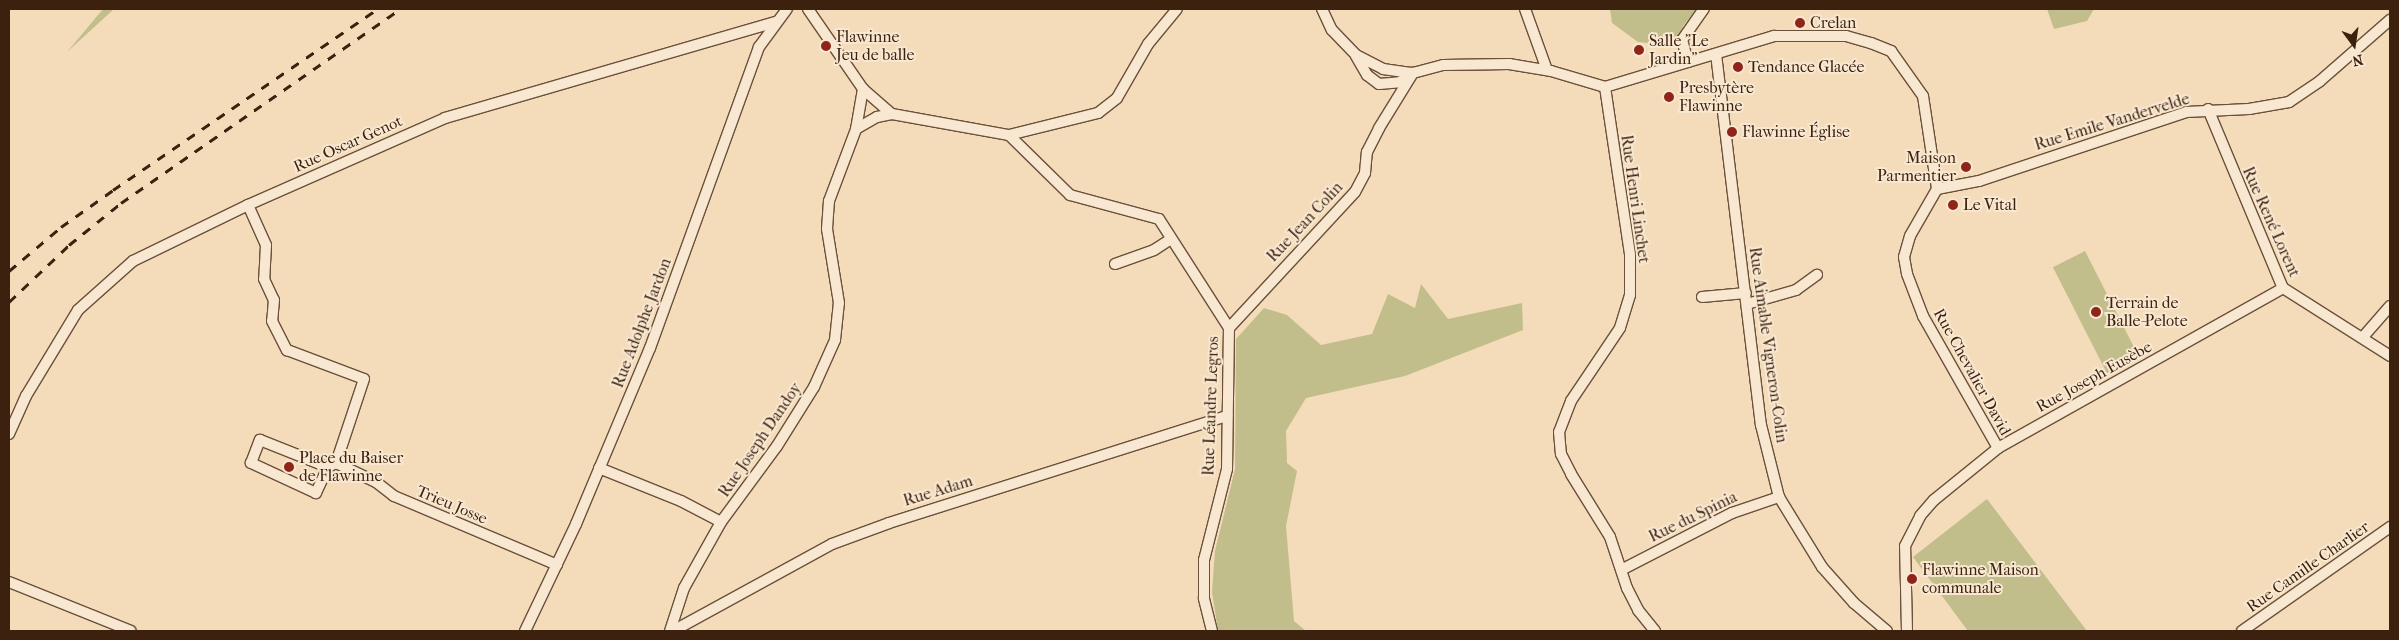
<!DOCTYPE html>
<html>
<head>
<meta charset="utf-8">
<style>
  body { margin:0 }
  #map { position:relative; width:2399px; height:640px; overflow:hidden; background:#f4dcba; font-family:"IM FELL French Canon",serif }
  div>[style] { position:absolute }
  .green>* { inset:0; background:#c2be8b; transform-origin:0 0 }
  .roads { filter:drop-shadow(1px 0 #6b503a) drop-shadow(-1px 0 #6b503a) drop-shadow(0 1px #6b503a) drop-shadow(0 -1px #6b503a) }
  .minor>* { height:10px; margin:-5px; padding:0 5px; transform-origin:5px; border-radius:5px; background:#f8e8d2 }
  .rail>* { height:3px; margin-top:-1.5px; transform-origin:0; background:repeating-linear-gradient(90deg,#3d210f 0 9px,transparent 0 18px) }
  .dots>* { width:14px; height:14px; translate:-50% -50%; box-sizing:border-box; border:2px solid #f8e8d2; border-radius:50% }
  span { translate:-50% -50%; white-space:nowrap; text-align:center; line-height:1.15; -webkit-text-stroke:4px #f8e8d2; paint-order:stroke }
  .poi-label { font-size:16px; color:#3d210f }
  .left { translate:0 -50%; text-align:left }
  .right { translate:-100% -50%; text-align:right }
  .street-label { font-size:16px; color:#3d210f }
  .frame { position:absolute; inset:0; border:10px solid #3d210f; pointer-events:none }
  .north { position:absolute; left:2329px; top:20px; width:50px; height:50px; -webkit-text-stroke:4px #f8e8d2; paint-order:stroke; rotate:166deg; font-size:14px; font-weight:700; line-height:20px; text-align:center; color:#3d210f }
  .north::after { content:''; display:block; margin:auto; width:18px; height:22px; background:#3d210f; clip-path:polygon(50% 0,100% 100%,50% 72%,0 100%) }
</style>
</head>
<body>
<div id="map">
  <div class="green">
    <i style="clip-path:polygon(103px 9px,114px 9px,67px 52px,88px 27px)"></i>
    <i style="clip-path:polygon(1610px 9px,1695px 9px,1696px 10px,1683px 26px,1681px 35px,1647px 43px,1638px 42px,1612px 23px)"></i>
    <i style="clip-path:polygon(2047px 9px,2094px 9px,2087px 21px,2054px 29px)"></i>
    <i style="left:2085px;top:251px;width:119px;height:36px;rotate:63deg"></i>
    <i style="clip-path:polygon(1421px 284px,1448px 319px,1522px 303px,1523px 330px,1405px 376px,1306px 398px,1286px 431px,1287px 463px,1297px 471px,1286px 526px,1294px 621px,1306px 631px,1218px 631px,1212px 592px,1215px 551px,1235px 469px,1236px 339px,1264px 308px,1287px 315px,1321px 345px,1372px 334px,1388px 294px,1415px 308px)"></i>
    <i style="clip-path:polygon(1987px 499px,2087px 631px,1968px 631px,1913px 557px)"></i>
  </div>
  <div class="roads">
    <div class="minor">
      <i style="left:1322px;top:9px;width:23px;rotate:65deg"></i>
      <i style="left:1332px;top:30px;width:35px;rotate:46deg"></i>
      <i style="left:1356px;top:55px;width:30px;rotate:27deg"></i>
      <i style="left:1383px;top:69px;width:30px;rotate:8deg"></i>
      <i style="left:1413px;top:73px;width:31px;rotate:-15deg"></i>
      <i style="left:1443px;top:65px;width:66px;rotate:-0.9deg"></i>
      <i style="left:1509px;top:64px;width:43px;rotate:9.5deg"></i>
      <i style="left:1551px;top:71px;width:56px;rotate:16.5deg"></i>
      <i style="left:1525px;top:9px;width:65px;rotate:70.2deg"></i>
      <i style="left:1716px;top:54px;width:374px;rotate:83.1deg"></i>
      <i style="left:1761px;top:425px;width:74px;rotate:76deg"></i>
      <i style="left:1779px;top:497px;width:82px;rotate:58.4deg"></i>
      <i style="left:1822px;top:567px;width:48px;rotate:48.4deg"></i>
      <i style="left:1854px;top:603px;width:43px;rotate:40.3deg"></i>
      <i style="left:1356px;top:56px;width:22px;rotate:60deg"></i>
      <i style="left:1367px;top:75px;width:15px;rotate:37deg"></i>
      <i style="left:1379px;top:84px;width:21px;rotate:-5deg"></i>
      <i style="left:1400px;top:82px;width:12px;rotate:-35deg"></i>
      <i style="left:1688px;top:62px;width:23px;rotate:-105deg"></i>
      <i style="left:1682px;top:40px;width:38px;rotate:-55deg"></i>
      <i style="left:1605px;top:87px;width:170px;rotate:81.5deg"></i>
      <i style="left:1630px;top:255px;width:40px;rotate:90deg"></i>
      <i style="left:1630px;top:295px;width:34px;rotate:107deg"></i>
      <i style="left:1620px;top:328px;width:88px;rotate:123.9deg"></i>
      <i style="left:1571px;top:401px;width:33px;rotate:111deg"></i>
      <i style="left:1559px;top:432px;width:22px;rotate:85deg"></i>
      <i style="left:1561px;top:454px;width:22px;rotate:63deg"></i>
      <i style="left:1571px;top:474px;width:74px;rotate:58.2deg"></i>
      <i style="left:1610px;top:537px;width:54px;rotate:71.6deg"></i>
      <i style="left:1627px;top:588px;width:25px;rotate:63deg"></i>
      <i style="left:1638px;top:610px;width:27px;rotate:51deg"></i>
      <i style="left:1605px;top:87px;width:177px;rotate:-16.8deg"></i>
      <i style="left:1774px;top:36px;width:72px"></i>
      <i style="left:1846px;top:36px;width:26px;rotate:16deg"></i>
      <i style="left:1871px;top:43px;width:22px;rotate:22deg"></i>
      <i style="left:1891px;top:51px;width:55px;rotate:54.6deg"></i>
      <i style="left:1923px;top:96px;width:94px;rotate:81.4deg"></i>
      <i style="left:863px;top:89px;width:38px;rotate:41deg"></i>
      <i style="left:2208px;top:109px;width:194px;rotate:67.3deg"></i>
      <i style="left:2283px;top:288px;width:127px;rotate:32.4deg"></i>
      <i style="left:856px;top:129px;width:24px;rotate:-30deg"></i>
      <i style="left:877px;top:117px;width:15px;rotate:-11deg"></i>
      <i style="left:892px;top:114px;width:119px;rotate:10.2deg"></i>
      <i style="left:1009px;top:135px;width:92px;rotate:-13.9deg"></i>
      <i style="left:1098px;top:113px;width:24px;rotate:-38deg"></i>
      <i style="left:1117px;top:98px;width:62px;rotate:-60.1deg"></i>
      <i style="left:1148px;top:44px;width:45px;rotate:-50.4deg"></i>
      <i style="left:1009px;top:135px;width:86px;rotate:44.5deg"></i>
      <i style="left:1070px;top:195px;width:92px;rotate:15.1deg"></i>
      <i style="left:1159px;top:219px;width:130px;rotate:57.3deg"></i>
      <i style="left:1937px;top:189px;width:43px;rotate:-10.8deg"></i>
      <i style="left:1979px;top:181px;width:218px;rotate:-18.4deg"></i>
      <i style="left:2186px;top:112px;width:63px;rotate:-2.7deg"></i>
      <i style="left:2249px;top:109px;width:41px;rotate:-9.9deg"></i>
      <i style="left:2289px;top:102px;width:37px;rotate:-34deg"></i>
      <i style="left:2320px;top:81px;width:93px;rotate:-41.1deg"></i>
      <i style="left:1937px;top:189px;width:54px;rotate:119.9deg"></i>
      <i style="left:1910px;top:236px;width:22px;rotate:106deg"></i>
      <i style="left:1904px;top:257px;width:17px;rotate:80deg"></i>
      <i style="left:1907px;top:274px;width:45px;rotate:69.1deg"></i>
      <i style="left:1923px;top:316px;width:152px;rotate:60.4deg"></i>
      <i style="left:248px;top:205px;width:44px;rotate:65.8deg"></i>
      <i style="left:266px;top:245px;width:34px;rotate:93deg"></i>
      <i style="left:264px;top:279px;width:23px;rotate:65deg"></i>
      <i style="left:274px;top:300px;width:21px;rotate:95deg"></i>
      <i style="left:272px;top:321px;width:33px;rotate:63deg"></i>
      <i style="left:287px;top:350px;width:82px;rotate:20.6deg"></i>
      <i style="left:364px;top:379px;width:89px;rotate:108.4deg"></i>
      <i style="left:336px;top:463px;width:44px;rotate:25.4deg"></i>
      <i style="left:376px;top:482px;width:23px;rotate:38deg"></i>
      <i style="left:394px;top:496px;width:177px;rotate:22.9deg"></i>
      <i style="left:1115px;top:264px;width:41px;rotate:-19.7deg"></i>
      <i style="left:1154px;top:250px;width:20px;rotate:-33deg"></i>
      <i style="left:1702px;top:297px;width:44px;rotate:-5.2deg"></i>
      <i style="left:1747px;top:304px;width:51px;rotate:-15.9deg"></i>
      <i style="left:1796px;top:290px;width:26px;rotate:-36deg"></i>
      <i style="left:1229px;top:328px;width:185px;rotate:-47.2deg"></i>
      <i style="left:1355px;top:192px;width:21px;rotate:-62deg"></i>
      <i style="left:1365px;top:173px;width:21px;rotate:-85deg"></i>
      <i style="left:1367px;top:152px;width:27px;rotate:-63deg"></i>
      <i style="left:1379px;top:128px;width:65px;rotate:-58.3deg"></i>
      <i style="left:2363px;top:337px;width:41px;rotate:-48.9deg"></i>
      <i style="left:9px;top:434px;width:42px;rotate:-65.9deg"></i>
      <i style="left:26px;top:396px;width:100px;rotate:-58.8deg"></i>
      <i style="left:78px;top:310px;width:74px;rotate:-41.7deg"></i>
      <i style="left:133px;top:261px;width:128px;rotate:-26deg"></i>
      <i style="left:248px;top:205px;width:215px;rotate:-23.8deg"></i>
      <i style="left:445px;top:118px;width:344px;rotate:-16.2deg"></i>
      <i style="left:328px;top:467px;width:29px;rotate:115deg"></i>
      <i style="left:316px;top:493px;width:72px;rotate:-155.2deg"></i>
      <i style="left:251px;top:463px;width:25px;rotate:-69deg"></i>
      <i style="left:260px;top:440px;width:73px;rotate:21.7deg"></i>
      <i style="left:328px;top:467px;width:9px;rotate:-27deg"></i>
      <i style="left:599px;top:468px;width:88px;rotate:21.9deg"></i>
      <i style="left:681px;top:501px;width:45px;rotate:27.7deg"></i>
      <i style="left:1623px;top:569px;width:123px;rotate:-27.2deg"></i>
      <i style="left:1732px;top:513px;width:50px;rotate:-18.8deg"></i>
      <i style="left:9px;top:582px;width:131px;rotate:21.9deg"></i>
      <i style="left:525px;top:631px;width:119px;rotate:-64.5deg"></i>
      <i style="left:576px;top:524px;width:191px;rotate:-67.2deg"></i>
      <i style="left:650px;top:348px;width:320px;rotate:-70.1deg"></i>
      <i style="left:759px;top:47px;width:47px;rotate:-53.6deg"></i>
      <i style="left:670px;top:631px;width:45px;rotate:-72deg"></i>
      <i style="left:684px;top:588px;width:76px;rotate:-60.7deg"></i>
      <i style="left:721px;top:522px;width:94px;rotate:-53.6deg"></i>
      <i style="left:777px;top:446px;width:70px;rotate:-57.9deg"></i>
      <i style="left:814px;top:387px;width:51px;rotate:-65.9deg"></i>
      <i style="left:835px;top:340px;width:37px;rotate:-84deg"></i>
      <i style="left:839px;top:303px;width:75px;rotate:-99.2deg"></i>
      <i style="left:827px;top:229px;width:28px;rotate:-86deg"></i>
      <i style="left:829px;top:201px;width:77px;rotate:-69.4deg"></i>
      <i style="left:856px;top:129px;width:41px;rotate:-80.1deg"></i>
      <i style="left:863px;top:89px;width:97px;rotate:-124.5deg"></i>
      <i style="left:673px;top:631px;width:181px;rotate:-28.7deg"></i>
      <i style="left:832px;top:544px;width:61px;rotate:-20.2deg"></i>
      <i style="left:889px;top:523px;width:355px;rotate:-17.6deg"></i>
      <i style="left:1212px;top:631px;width:34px;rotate:-104deg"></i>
      <i style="left:1204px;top:598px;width:38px;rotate:-90deg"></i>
      <i style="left:1204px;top:560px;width:94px;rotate:-75.8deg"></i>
      <i style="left:1227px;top:469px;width:141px;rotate:-89.2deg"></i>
      <i style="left:1907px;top:631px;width:85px;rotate:-91.3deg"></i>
      <i style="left:1905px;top:546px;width:34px;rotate:-63deg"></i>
      <i style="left:1920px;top:516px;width:21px;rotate:-49deg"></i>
      <i style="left:1934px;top:500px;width:82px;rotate:-39.1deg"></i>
      <i style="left:1998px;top:448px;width:327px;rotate:-29.3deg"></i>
      <i style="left:2242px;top:631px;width:181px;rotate:-35.1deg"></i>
    </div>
  </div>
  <div class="rail">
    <i style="left:9px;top:271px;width:68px;rotate:-40.2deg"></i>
    <i style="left:61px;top:227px;width:64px;rotate:-35.4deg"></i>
    <i style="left:113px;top:190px;width:320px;rotate:-34.4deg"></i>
    <i style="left:9px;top:302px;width:83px;rotate:-43.5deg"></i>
    <i style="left:69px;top:245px;width:67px;rotate:-38.9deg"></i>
    <i style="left:121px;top:203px;width:340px;rotate:-34.8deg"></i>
  </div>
  <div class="dots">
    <i style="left:1800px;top:23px;background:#8f2418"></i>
    <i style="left:826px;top:46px;background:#8f2418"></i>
    <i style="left:1639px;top:50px;background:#8f2418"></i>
    <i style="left:1738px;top:67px;background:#8f2418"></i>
    <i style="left:1669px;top:97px;background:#8f2418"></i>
    <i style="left:1732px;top:132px;background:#8f2418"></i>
    <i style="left:1966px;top:167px;background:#8f2418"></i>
    <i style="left:1953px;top:205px;background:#8f2418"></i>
    <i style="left:2096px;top:312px;background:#8f2418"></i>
    <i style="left:289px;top:467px;background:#8f2418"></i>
    <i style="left:1912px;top:579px;background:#8f2418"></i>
  </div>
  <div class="poi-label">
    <span class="left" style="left:1810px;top:23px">Crelan</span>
    <span class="left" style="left:836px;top:46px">Flawinne<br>Jeu de balle</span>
    <span class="left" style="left:1649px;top:50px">Salle "Le<br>Jardin"</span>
    <span class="left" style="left:1748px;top:67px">Tendance Glacée</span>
    <span class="left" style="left:1679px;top:97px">Presbytère<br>Flawinne</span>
    <span class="left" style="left:1742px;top:132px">Flawinne Église</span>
    <span class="right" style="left:1956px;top:167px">Maison<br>Parmentier</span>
    <span class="left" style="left:1963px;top:205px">Le Vital</span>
    <span class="left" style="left:2106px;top:312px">Terrain de<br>Balle-Pelote</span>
    <span class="left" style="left:299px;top:467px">Place du Baiser<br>de Flawinne</span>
    <span class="left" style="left:1922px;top:579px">Flawinne Maison<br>communale</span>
  </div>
  <div class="street-label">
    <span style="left:2112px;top:122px;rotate:-17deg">Rue Emile Vandervelde</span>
    <span style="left:348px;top:144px;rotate:-24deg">Rue Oscar Genot</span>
    <span style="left:1635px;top:199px;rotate:82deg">Rue Henri Linchet</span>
    <span style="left:1305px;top:222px;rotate:-47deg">Rue Jean Colin</span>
    <span style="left:2271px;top:222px;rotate:66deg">Rue René Lorent</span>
    <span style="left:642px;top:323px;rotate:-69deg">Rue Adolphe Jardon</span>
    <span style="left:1768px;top:345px;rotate:82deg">Rue Aimable Vigneron-Colin</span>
    <span style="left:1972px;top:372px;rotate:61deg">Rue Chevalier David</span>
    <span style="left:2094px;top:377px;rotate:-29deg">Rue Joseph Eusèbe</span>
    <span style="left:1211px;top:406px;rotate:-88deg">Rue Léandre Legros</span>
    <span style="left:760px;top:440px;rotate:-56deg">Rue Joseph Dandoy</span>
    <span style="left:938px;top:491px;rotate:-17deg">Rue Adam</span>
    <span style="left:452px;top:505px;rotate:23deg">Trieu Josse</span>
    <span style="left:1693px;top:517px;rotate:-26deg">Rue du Spinia</span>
    <span style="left:2308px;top:567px;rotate:-35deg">Rue Camille Charlier</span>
  </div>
  <div class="frame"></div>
  <div class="north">N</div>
</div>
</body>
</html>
